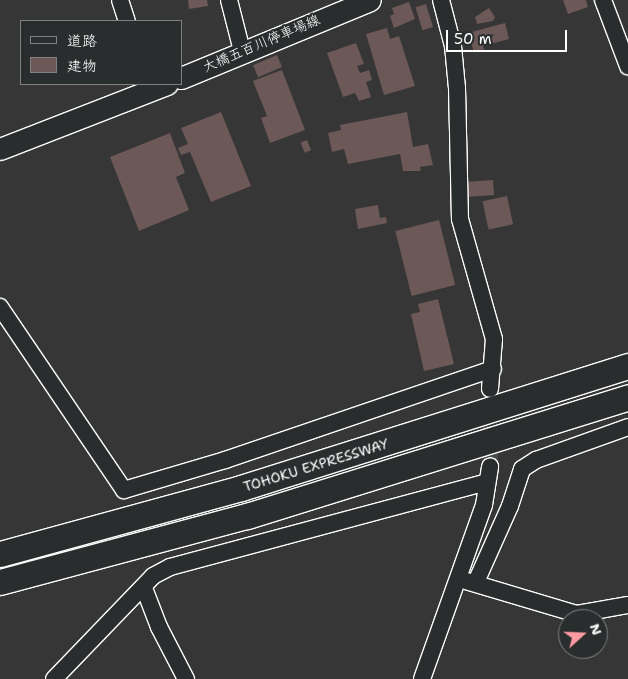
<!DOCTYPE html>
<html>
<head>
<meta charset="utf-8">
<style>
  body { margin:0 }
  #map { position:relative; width:628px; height:679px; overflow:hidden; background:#373636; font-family:"Shantell Sans","Klee One",sans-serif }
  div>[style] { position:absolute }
  .building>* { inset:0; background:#6b5857; transform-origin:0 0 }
  .minor-tunnel>* { height:16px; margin-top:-8px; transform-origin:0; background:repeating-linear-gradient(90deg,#4b4a4a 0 16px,transparent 0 24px) }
  .roads { filter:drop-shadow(1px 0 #fff) drop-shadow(-1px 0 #fff) drop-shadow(0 1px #fff) drop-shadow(0 -1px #fff) }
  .minor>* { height:16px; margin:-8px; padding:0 8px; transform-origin:8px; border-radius:8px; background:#2a2d2e }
  .major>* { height:21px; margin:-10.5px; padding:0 10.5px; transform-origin:10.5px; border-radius:10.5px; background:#2a2d2e }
  .highway>* { height:25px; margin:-12.5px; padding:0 12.5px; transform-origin:12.5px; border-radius:12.5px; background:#2a2d2e }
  span { translate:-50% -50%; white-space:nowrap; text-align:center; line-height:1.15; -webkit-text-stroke:4px #2a2d2e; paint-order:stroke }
  .street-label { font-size:14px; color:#fff }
  .legend { position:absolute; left:20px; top:20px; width:162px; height:65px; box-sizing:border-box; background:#2a2d2e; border:1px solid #7f8182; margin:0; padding:6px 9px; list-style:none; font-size:15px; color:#fff }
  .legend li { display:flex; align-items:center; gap:10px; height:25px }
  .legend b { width:25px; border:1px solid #7f8182 }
  .north { position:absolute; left:558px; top:609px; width:50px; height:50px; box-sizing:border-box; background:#2a2d2e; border:1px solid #7f8182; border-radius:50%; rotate:70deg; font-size:14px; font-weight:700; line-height:20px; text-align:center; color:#fff }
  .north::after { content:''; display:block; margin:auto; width:18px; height:22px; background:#ff9aa2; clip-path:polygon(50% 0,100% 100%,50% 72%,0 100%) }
  .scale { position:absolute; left:446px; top:30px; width:121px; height:22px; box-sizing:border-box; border:2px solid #fff; border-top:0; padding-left:6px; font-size:15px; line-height:18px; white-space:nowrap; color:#fff; -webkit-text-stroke:4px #2a2d2e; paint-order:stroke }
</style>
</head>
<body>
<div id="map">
  <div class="building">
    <i style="clip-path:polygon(188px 0,207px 0,208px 6px,189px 9px)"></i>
    <i style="clip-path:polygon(563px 0,586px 0,588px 7px,568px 14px)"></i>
    <i style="clip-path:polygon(409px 2px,415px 19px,394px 28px,390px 16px,394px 14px,392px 8px)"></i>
    <i style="left:426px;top:4px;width:24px;height:11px;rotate:73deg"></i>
    <i style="clip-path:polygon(489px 8px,495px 17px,493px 21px,477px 24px,475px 17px)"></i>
    <i style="clip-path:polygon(505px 23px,509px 39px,483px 46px,484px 50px,474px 52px,468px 33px)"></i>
    <i style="clip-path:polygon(387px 28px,390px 39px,399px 36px,415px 86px,384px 95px,366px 34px)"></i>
    <i style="clip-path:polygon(356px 43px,364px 64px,357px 66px,360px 73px,369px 70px,372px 80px,366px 82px,371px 97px,359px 101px,355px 93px,343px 97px,327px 53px)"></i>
    <i style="left:277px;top:55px;width:13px;height:26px;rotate:67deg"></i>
    <i style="clip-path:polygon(282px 70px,305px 130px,270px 143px,261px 118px,267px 116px,253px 81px)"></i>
    <i style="clip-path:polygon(221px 112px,251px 186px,211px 202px,190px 152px,181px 155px,178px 148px,188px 144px,181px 128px)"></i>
    <i style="clip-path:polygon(407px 112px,413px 147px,428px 144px,433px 165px,420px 167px,421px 171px,403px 171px,400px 154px,348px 164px,344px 149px,332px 152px,328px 133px,341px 130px,340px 125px)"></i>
    <i style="clip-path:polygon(170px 133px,185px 173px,176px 177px,189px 210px,139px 231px,110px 157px)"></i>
    <i style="left:307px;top:140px;width:11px;height:7px;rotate:68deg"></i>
    <i style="left:493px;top:180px;width:15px;height:25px;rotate:86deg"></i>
    <i style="left:507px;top:196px;width:29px;height:25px;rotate:78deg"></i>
    <i style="clip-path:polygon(378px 205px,380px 218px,386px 217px,387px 223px,358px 229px,355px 209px)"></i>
    <i style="left:439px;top:220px;width:67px;height:45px;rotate:76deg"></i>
    <i style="clip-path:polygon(438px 299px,454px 364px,424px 371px,411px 314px,420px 312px,418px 304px)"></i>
  </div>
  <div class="minor-tunnel">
    <i style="left:490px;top:466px;width:66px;rotate:-90deg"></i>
  </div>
  <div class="roads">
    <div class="minor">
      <i style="left:120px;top:0;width:22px;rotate:72deg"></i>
      <i style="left:229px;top:0;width:53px;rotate:75.7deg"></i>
      <i style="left:441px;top:0;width:48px;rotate:75.4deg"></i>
      <i style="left:453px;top:46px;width:42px;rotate:84.6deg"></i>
      <i style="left:457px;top:88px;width:131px;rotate:88.7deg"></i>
      <i style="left:460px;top:219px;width:125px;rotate:74.2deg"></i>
      <i style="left:494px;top:339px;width:50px;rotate:94.6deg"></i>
      <i style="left:603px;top:0;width:71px;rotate:69.3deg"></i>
      <i style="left:0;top:307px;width:221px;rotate:55.9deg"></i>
      <i style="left:124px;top:490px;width:105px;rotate:-16.5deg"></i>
      <i style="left:225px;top:460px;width:283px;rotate:-18.8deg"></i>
      <i style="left:466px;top:581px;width:116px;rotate:16.6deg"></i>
      <i style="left:577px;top:614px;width:52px;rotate:-10deg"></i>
      <i style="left:476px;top:582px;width:83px;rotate:-65.9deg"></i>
      <i style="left:510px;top:506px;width:39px;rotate:-72deg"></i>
      <i style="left:522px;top:469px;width:17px;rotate:-33deg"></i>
      <i style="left:536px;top:460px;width:98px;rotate:-19.7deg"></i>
      <i style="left:144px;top:588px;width:42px;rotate:69deg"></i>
      <i style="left:159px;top:627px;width:59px;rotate:62.6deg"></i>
      <i style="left:54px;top:679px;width:143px;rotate:-46.1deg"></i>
      <i style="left:153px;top:576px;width:19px;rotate:-28deg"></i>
      <i style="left:170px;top:567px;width:328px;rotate:-15deg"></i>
      <i style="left:422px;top:679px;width:185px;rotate:-70.4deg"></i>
      <i style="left:484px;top:505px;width:39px;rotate:-81deg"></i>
    </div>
    <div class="major">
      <i style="left:181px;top:78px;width:204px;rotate:-22.4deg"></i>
      <i style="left:0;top:149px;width:179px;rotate:-21.3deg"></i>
    </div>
    <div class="highway">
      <i style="left:0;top:554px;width:250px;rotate:-15.3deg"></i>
      <i style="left:241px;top:488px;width:406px;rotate:-17.5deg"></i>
      <i style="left:0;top:582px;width:256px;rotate:-15deg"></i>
      <i style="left:247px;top:516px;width:399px;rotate:-17.3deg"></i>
    </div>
  </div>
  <div class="street-label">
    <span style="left:261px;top:43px;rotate:-23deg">大橋五百川停車場線</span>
    <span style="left:316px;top:465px;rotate:-17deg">TOHOKU EXPRESSWAY</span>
  </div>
  <ul class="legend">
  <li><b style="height:6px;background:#2a2d2e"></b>道路</li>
  <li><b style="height:14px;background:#6b5857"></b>建物</li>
  </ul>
  <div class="north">N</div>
  <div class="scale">50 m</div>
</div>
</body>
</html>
